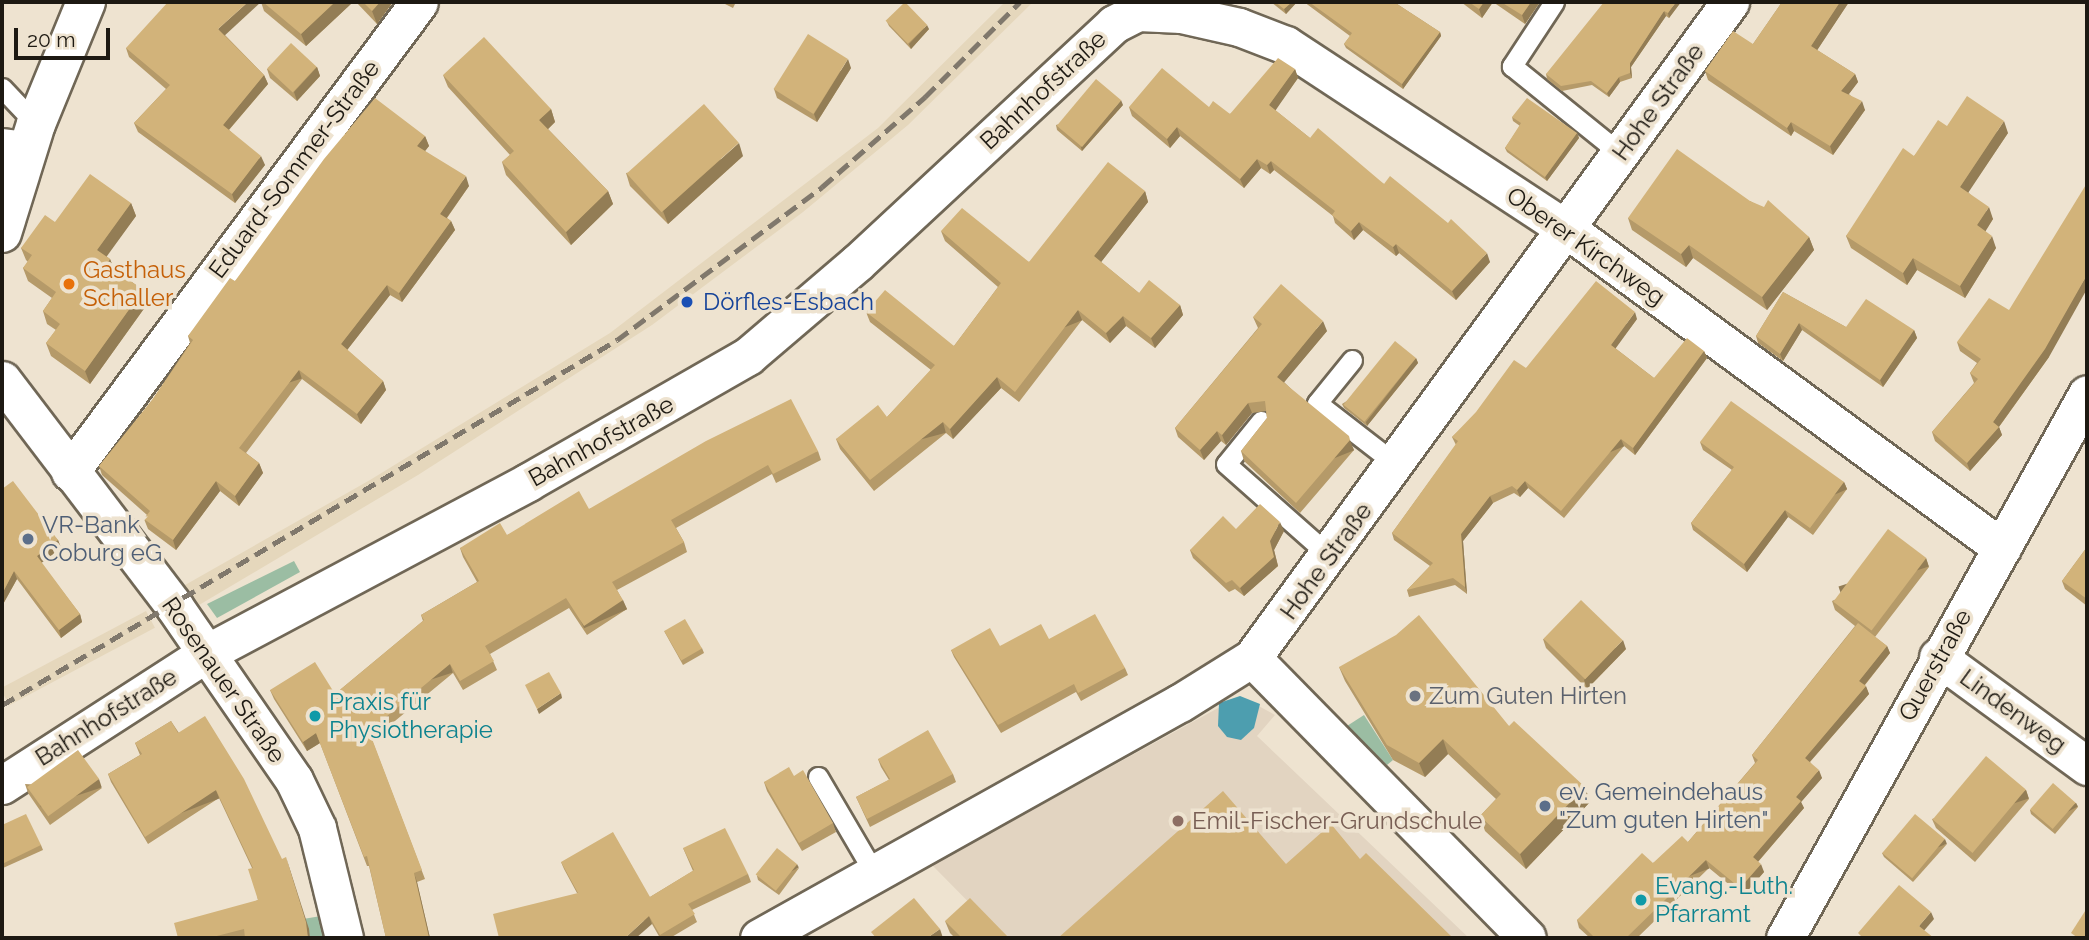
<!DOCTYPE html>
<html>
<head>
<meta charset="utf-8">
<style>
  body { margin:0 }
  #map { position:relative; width:2089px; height:940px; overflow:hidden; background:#eee3d0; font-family:Raleway,sans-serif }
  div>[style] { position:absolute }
  .built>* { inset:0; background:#e5d7bc; transform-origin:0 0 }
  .education>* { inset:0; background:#e2d4c1 }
  .green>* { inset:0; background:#9bbda3 }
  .water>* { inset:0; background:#4d9eaf }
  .roads { filter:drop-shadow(2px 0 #706756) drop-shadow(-2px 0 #706756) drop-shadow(0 2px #706756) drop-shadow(0 -2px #706756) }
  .service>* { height:19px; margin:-9.5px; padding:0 9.5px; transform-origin:9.5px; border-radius:9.5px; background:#fff }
  .minor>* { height:37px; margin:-18.5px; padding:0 18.5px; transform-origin:18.5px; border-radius:18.5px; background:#fff }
  .tertiary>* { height:38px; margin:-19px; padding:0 19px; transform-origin:19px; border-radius:19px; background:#fff }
  .rail>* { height:5px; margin-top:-2.5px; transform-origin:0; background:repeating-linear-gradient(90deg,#80786c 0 14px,transparent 0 21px) }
  .wall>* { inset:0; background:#b59a69 }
  .shaded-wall>* { inset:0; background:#937d55; transform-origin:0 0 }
  .building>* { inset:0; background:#d2b37a; transform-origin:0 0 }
  .dots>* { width:19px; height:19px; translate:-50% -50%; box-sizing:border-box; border:4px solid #eee3d0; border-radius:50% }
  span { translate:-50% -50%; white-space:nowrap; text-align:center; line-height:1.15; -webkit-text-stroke:7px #eee3d0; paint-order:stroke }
  .street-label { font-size:24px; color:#1d1912 }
  .food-label { font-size:24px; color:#c56008 }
  .left { translate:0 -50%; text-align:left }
  .transit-label { font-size:24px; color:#164399 }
  .service-label { font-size:24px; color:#4e5e75 }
  .worship-label { font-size:24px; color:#5b616d }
  .culture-label { font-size:24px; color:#0d838f }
  .education-label { font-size:24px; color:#785e54 }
  .frame { position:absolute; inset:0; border:4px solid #1d1912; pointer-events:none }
  .scale { position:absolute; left:14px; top:28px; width:96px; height:32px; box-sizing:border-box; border:4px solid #1d1912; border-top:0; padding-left:9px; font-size:21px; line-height:24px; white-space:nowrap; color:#1d1912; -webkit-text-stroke:5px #eee3d0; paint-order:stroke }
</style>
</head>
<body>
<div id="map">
  <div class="built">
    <i style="clip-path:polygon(1005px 2px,1033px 2px,908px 125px,803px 212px,652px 325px,418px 475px,194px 608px,178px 589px,370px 480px,610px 333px,878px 128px)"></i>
    <i style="left:146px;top:611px;width:19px;height:165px;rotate:62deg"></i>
  </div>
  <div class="education">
    <i style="clip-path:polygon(1240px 696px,1275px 715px,1257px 736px,1469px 938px,1004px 938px,932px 865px)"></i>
  </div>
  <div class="green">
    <i style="clip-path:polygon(294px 561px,300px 572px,217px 618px,207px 604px)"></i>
    <i style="clip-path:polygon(1364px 715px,1393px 760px,1387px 765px,1347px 726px)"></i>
    <i style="clip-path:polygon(321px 916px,326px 938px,250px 938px,250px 928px)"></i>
  </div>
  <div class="water">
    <i style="clip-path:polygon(1240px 696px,1260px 704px,1254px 728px,1241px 740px,1227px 737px,1218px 726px,1219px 703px)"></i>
  </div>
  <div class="roads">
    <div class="service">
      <i style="left:1554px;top:2px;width:77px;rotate:123.3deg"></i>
      <i style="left:1512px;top:66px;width:139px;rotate:38.9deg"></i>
      <i style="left:2px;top:88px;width:50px;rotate:46.6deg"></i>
      <i style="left:1352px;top:360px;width:55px;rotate:129.1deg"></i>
      <i style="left:1317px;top:403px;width:100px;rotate:37.7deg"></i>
      <i style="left:1261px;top:421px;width:55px;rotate:129.1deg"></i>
      <i style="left:1226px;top:464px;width:137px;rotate:41.5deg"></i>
      <i style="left:818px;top:777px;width:115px;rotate:59.6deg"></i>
    </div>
    <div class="minor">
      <i style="left:2px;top:147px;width:25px;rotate:7deg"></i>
      <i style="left:2px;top:380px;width:284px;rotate:52.7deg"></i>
      <i style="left:174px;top:606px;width:211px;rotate:55.4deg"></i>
      <i style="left:294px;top:780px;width:53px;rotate:64.4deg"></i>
      <i style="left:317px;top:828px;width:113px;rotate:76.2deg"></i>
      <i style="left:70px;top:472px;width:585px;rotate:-53.4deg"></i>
      <i style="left:1938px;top:657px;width:185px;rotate:36.2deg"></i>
      <i style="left:1252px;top:658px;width:392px;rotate:45.5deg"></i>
      <i style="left:2px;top:785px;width:244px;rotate:-32.8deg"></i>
      <i style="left:207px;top:653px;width:364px;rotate:-28deg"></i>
      <i style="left:528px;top:482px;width:254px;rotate:-29.8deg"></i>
      <i style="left:748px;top:356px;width:143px;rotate:-40.5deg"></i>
      <i style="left:857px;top:263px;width:351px;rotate:-42.9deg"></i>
      <i style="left:1114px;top:24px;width:27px;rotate:-27deg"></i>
      <i style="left:1138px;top:12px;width:43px;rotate:2.7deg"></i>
      <i style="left:1181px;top:14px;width:59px;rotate:12.6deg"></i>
      <i style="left:1239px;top:27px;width:50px;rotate:21deg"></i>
      <i style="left:1286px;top:45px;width:337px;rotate:33.3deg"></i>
      <i style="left:1568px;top:230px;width:538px;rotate:36.23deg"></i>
      <i style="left:759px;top:938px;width:482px;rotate:-29.2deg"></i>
      <i style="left:1180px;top:703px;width:85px;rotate:-32deg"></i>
      <i style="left:1252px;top:658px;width:812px;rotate:-53.92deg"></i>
      <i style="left:1785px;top:938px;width:622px;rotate:-60.96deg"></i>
    </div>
    <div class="tertiary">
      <i style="left:2px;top:233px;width:114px;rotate:-72.7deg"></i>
      <i style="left:36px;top:124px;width:132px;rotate:-67.7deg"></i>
    </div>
  </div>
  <div class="rail">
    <i style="left:2px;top:705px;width:715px;rotate:-30.69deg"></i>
    <i style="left:617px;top:340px;width:256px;rotate:-36.7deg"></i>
    <i style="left:822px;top:187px;width:137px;rotate:-41.1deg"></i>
    <i style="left:925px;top:97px;width:134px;rotate:-45deg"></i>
  </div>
  <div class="wall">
    <i style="clip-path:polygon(261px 2px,353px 2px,306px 46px,264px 11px)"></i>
    <i style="clip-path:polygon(356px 2px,393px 2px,377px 24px)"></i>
    <i style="clip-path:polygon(721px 2px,736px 2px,733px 8px)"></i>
    <i style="clip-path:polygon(1271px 2px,1297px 2px,1286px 14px)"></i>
    <i style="clip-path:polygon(1304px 2px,1394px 2px,1440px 32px,1441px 36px,1403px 89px,1346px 48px,1344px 44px,1350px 36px)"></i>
    <i style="clip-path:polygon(1461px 2px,1540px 2px,1525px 24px,1493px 2px,1482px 18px)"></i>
    <i style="clip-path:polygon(1681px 2px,1669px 18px,1666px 16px,1631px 67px,1632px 78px,1620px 82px,1609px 97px,1592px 85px,1562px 91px,1547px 79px,1546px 74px)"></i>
    <i style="clip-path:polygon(1782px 2px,1849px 2px,1817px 50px,1855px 74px,1858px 82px,1849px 94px,1865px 110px,1833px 155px,1794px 131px,1791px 136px,1708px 80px,1705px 71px,1753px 44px)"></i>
    <i style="clip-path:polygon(887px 22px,929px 29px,911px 49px,889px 26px)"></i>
    <i style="clip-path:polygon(225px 35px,264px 75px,268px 84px,229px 130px,265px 165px,235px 203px,138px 132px,134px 123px,166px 89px,129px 57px,126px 48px)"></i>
    <i style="clip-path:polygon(317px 67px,320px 76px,297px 101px,270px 78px,267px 69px)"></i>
    <i style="clip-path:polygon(851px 68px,817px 122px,777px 98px,774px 89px)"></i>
    <i style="clip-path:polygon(1295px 69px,1298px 78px,1275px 110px,1310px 138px,1384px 184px,1490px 262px,1456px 300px,1399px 253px,1396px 256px,1363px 230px,1354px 240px,1335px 223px,1333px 216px,1274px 170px,1270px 174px,1261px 168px,1244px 188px,1180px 136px,1170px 148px,1132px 116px,1129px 107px,1209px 107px,1230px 114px)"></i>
    <i style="clip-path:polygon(443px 75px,551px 109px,555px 122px,548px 129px,608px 191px,613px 204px,571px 245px,506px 175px,502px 162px,510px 155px,448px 87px)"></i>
    <i style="clip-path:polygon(1123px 105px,1082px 151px,1057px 130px,1056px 125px)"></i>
    <i style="clip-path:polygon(1512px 117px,1577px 133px,1579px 138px,1547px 181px,1507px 152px,1505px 148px,1520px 126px,1513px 121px)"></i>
    <i style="clip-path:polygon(1947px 126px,2008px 133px,1968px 192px,1993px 219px,1985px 231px,1996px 248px,1965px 298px,1917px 270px,1907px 285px,1851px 248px,1846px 236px,1914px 156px)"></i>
    <i style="clip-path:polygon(425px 136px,429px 146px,425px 151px,469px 186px,447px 218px,451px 221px,455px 230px,402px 302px,390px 295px,347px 350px,383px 381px,386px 390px,361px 424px,302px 379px,246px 453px,259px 463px,263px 473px,239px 506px,220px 491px,176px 550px,148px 529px,144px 519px,147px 515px,102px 475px,99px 466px,153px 399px,190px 343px,188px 336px,235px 281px)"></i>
    <i style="clip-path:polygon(743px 156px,668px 224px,630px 186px,626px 173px)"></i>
    <i style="clip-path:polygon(1145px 191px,1148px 202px,1101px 262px,1139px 293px,1180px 305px,1183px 315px,1155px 348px,1126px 326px,1110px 343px,1082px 320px,1019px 402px,1001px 388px,953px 439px,946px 433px,874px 491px,840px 449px,836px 439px,887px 417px,931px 370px,870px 322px,866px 312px,954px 346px,998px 287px,945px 241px,941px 231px,1029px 262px)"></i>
    <i style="clip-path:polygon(1750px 201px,1809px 237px,1814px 250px,1767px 310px,1693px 258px,1686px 267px,1632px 230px,1628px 218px)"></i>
    <i style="clip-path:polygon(131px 203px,136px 216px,106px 256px,110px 259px,114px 269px,143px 290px,148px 303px,90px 384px,51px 356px,46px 343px,56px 330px,47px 324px,43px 311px,52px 298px,28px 281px,23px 268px,28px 262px,26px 260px,21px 248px,55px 222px)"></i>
    <i style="clip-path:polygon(1783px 292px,1846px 327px,1914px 330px,1917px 338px,1883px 387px,1802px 330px,1783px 361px,1758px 343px,1756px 336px)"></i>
    <i style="clip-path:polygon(1253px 317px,1327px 331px,1284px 382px,1354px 450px,1300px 513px,1244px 461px,1241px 451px,1267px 418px,1266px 411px,1252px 413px,1226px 445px,1221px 441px,1204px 460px,1178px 437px,1175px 428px,1258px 328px)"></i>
    <i style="clip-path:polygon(1637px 319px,1615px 348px,1654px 378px,1704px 351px,1707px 358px,1635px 455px,1624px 446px,1564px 518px,1528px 488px,1520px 497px,1514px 493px,1493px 503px,1463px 541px,1467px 594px,1455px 585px,1409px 597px,1407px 590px,1430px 566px,1394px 540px,1392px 533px,1456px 445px,1452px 437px,1526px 368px)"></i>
    <i style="clip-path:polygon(1957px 342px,2049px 357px,1999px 427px,2002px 435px,1970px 471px,1935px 441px,1932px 432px,1974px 383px,1970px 373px,1977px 363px,1960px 351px)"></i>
    <i style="clip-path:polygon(1416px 358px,1418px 363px,1367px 426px,1344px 408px,1342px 404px)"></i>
    <i style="clip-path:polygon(1700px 442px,1844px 482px,1847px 489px,1813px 535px,1788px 517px,1747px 572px,1693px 530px,1691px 523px,1732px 470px,1703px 450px)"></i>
    <i style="clip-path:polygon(818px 451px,821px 460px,776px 483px,772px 474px,676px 528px,684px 542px,687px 552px,617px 590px,627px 609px,587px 635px,569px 608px,490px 654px,497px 670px,463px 690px,453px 673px,372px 740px,425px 879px,417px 882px,430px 938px,386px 938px,369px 866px,367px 866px,320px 743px,307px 751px,274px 699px,270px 690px,335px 694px,423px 621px,421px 615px,477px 582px,463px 557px,460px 548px,507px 535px,589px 509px)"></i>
    <i style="clip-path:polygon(2px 489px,58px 540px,61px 548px,41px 563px,80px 614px,82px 622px,61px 638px,17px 579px,2px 606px)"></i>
    <i style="clip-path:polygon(1236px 529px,1284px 531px,1274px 550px,1278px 566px,1244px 596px,1235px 589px,1229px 592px,1193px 558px,1190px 550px)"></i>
    <i style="clip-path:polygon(2087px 547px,2087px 606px,2065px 589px,2062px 581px)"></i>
    <i style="clip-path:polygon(1926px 558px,1929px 567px,1875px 637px,1887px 646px,1890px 653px,1865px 685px,1869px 694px,1810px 762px,1822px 778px,1801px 802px,1804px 808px,1758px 862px,1764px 872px,1743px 896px,1709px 868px,1637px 938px,1590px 938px,1579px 928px,1577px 920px,1653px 863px,1688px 842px,1755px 763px,1752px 755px,1855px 626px,1835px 610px,1832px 601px)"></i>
    <i style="clip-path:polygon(664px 631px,702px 648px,704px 653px,683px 665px)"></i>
    <i style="clip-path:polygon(1049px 639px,1125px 668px,1128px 675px,1081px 701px,1076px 692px,1001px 733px,954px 657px,951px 650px,1000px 646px)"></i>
    <i style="clip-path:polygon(1543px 639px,1626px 649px,1587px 689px,1546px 648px)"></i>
    <i style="clip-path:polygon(1339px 667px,1509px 726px,1585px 787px,1590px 802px,1526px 869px,1485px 831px,1480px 816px,1496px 799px,1448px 754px,1425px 777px,1393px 760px,1345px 681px)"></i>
    <i style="clip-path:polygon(171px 721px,309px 929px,242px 938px,178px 938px,258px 900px,252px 868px,219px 798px,148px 844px,111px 782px,108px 774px,140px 755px,135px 743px)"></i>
    <i style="clip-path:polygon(878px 759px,953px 774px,956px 782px,870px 827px,856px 797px,889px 780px,881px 767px)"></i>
    <i style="clip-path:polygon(794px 776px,833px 823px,836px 832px,802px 851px,767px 791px,764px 782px)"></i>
    <i style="clip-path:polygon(25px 784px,102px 788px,50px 825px,28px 793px)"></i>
    <i style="clip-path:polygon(2026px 790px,2029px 799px,1975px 862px,1936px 828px,1932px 819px)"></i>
    <i style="clip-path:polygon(2076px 803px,2078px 807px,2055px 834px,2031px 814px,2030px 810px)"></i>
    <i style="clip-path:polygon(2px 825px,41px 845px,43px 850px,3px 868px,2px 865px)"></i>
    <i style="clip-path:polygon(1947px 844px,1913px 882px,1884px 857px,1882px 853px)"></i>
    <i style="clip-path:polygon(683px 848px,748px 874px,751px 882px,692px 910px,697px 922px,670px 938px,660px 938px,652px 924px,577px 893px,564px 869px,561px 862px,650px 897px,693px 871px)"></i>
    <i style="clip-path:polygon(799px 868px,779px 895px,758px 880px,757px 876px)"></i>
    <i style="clip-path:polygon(945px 921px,1009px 938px,955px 938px,950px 933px)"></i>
  </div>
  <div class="shaded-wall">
    <i style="clip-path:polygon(248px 2px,261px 2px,222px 38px,218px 29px)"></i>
    <i style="clip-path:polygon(335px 2px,353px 2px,306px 46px,301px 34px)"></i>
    <i style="clip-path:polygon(380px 2px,393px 2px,377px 24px,372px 11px)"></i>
    <i style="clip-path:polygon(1292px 2px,1297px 2px,1286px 14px,1284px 9px)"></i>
    <i style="clip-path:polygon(1484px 2px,1493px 2px,1482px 18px,1479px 9px)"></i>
    <i style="clip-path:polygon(1531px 2px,1540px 2px,1525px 24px,1522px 15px)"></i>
    <i style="clip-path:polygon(1676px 2px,1681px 2px,1669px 18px,1668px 13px)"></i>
    <i style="clip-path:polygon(1840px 2px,1849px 2px,1814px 55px,1811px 46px)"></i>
    <i style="clip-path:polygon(1664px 11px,1666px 16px,1631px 67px,1632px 78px,1630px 73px,1630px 63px)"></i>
    <i style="clip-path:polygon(927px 25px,929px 29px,911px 49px,909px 44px)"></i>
    <i style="clip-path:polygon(1440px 32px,1441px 36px,1403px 89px,1402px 84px)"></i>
    <i style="clip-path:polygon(848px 59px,851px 68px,817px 122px,814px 114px)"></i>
    <i style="clip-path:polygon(317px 67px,320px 76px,297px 101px,294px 92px)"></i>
    <i style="clip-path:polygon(1295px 69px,1298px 78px,1273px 114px,1269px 105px)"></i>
    <i style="clip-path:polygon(1855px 74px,1858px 82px,1845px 99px,1841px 91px)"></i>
    <i style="clip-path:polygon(264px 75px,268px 84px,226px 133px,223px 125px)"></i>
    <i style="clip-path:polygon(1619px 77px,1620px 82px,1609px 97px,1607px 93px)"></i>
    <i style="clip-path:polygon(1121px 100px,1123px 105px,1082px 151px,1081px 147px)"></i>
    <i style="clip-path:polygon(1862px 101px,1865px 110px,1833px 155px,1830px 146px)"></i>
    <i style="clip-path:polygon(551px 109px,555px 122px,544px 133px,539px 120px)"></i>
    <i style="clip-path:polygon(2004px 121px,2008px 133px,1964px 199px,1960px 187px)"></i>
    <i style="clip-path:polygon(1791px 122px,1794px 131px,1791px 136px,1787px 128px)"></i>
    <i style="clip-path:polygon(1177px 127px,1180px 136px,1170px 148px,1167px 139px)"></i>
    <i style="clip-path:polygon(1577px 133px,1579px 138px,1547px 181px,1545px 177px)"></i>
    <i style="clip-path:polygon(425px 136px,429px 146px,421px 156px,417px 146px)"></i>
    <i style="clip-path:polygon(739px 143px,743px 156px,668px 224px,663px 211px)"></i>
    <i style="clip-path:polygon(261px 156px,265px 165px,235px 203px,232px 194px)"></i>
    <i style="clip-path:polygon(1257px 159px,1261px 168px,1244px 188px,1240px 179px)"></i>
    <i style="clip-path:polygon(1271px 161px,1274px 170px,1270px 174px,1267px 165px)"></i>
    <i style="clip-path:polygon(466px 176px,469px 186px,443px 223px,440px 214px)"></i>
    <i style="clip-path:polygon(608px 191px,613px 204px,571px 245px,566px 232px)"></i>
    <i style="clip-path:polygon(1145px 191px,1148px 202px,1098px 266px,1094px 256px)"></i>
    <i style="clip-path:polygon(131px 203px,136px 216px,102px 263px,97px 250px)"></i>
    <i style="clip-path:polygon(1989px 207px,1993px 219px,1982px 237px,1977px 225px)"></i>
    <i style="clip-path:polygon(451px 221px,455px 230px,402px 302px,399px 293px)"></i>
    <i style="clip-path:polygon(1359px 222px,1363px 230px,1354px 240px,1351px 231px)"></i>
    <i style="clip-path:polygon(1992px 236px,1996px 248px,1965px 298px,1960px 286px)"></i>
    <i style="clip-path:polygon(1809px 237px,1814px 250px,1767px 310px,1762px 297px)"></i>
    <i style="clip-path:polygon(1396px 244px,1399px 253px,1396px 256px,1393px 247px)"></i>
    <i style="clip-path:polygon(1689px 245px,1693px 258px,1686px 267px,1681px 254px)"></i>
    <i style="clip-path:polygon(1487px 253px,1490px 262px,1456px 300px,1452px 291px)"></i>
    <i style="clip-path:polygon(1913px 258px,1917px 270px,1907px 285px,1903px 273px)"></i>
    <i style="clip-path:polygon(110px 259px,115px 272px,107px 264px)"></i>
    <i style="clip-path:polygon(2087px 275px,2087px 289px,2049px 357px,1998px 428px,1999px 427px,2002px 435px,1970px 471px,1967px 463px)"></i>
    <i style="clip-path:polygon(387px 285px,390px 295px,344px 354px,341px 344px)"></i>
    <i style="clip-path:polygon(143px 290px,148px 303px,90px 384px,85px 371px)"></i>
    <i style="clip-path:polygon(1180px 305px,1183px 315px,1155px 348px,1151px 338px)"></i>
    <i style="left:1078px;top:310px;width:11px;height:103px;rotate:68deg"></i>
    <i style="clip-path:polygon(1635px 312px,1637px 319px,1613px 352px,1611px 345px)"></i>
    <i style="clip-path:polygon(1123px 316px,1126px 326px,1110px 343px,1106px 333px)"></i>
    <i style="clip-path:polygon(1323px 321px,1327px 331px,1281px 386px,1277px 377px)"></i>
    <i style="clip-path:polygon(1799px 323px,1802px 330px,1783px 361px,1780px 354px)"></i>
    <i style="clip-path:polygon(1914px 330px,1917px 338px,1883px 387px,1880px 380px)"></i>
    <i style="clip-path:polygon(1704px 351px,1707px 358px,1635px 455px,1633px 448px)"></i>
    <i style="clip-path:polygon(1416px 358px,1418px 363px,1367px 426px,1366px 422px)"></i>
    <i style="left:299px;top:370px;width:9px;height:98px;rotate:72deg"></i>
    <i style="clip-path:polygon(997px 377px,1001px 388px,953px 439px,950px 429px)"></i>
    <i style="clip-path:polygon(383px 381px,386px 390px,361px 424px,357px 414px)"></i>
    <i style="clip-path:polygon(1248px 403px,1252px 413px,1226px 445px,1222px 435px)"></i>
    <i style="left:943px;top:422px;width:11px;height:93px;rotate:75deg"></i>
    <i style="clip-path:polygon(1217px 431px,1221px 441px,1204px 460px,1200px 450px)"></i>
    <i style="left:1621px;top:439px;width:8px;height:94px;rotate:67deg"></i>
    <i style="left:1350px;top:440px;width:11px;height:83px;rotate:68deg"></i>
    <i style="clip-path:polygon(259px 463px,263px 473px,239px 506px,235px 496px)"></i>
    <i style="clip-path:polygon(216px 481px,220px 491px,176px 550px,173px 540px)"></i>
    <i style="clip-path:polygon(1525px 481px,1528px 488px,1520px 497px,1517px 490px)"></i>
    <i style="left:1844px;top:482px;width:8px;height:57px;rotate:67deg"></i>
    <i style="clip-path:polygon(1490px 496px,1493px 503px,1463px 541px,1467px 594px,1465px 587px,1461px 534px)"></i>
    <i style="clip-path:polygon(1785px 510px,1788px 517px,1747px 572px,1744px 564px)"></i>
    <i style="clip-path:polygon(1280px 522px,1284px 531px,1274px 550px,1278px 566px,1244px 596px,1240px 588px,1270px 541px)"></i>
    <i style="clip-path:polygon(58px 540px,61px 548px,40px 564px,37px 556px)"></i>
    <i style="left:1926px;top:558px;width:9px;height:92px;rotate:72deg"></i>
    <i style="clip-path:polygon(14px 571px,17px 579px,2px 606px,2px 594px)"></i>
    <i style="left:623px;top:600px;width:10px;height:47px;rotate:66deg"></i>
    <i style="clip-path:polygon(80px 614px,82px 622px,61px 638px,59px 630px)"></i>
    <i style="clip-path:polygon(1623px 640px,1626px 649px,1587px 689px,1584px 680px)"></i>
    <i style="clip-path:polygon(1887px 646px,1890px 653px,1862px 688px,1859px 681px)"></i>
    <i style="left:450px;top:664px;width:9px;height:105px;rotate:72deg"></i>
    <i style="clip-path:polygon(1866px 686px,1869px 694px,1807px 765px,1805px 758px)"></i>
    <i style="clip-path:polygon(561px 693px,562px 698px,539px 714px,537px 709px)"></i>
    <i style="clip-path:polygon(316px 733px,320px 743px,307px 751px,303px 742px)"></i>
    <i style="clip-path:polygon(1443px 739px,1448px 754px,1425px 777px,1419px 763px)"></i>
    <i style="clip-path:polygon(1819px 770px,1822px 778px,1801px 802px,1804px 808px,1755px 865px,1753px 857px,1796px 797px)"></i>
    <i style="left:99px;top:779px;width:9px;height:64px;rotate:72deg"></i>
    <i style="clip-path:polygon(1585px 787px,1590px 802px,1526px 869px,1520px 854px)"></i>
    <i style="left:216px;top:790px;width:9px;height:85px;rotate:69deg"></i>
    <i style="left:2026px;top:790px;width:9px;height:83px;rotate:72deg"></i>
    <i style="left:2076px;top:803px;width:4px;height:35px;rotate:63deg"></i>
    <i style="left:1945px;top:839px;width:5px;height:51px;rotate:68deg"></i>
    <i style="clip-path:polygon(286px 857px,309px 929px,310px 938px,308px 938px)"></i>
    <i style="left:1706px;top:860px;width:9px;height:112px;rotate:69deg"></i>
    <i style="left:797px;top:864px;width:4px;height:34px;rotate:63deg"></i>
    <i style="clip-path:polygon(1761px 864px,1764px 872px,1743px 896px,1740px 888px)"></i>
    <i style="clip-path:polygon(414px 873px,417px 882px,430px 938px,429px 938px)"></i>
    <i style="clip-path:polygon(1931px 912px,1934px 919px,1922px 933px,1919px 926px)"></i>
    <i style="clip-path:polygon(649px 916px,652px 924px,636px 938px,625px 938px)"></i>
    <i style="clip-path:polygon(940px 929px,943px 938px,927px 938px)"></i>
  </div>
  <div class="building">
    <i style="clip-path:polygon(168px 2px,248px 2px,218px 29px,264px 75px,223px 125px,261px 156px,232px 194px,134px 123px,170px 85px,126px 48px)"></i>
    <i style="clip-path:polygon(263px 2px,335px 2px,301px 34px)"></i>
    <i style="clip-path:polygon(363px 2px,380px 2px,372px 11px)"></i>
    <i style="left:905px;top:2px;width:32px;height:27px;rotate:46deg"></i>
    <i style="clip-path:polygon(1275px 2px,1292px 2px,1284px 9px)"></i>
    <i style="clip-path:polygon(1309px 2px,1394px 2px,1440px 32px,1402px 84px,1344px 44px,1352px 33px)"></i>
    <i style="clip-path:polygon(1469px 2px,1484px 2px,1479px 9px)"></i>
    <i style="clip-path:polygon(1501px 2px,1531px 2px,1522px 15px)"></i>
    <i style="clip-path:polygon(1604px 2px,1676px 2px,1668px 13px,1664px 11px,1630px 63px,1630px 73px,1619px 77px,1607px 93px,1591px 81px,1561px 86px,1546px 74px)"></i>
    <i style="clip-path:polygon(1782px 2px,1840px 2px,1811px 46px,1855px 74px,1841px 91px,1862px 101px,1830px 146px,1791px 122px,1787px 128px,1705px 71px,1733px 31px,1753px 44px)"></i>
    <i style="left:808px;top:34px;width:47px;height:65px;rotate:32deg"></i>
    <i style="clip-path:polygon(484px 37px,551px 109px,539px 120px,608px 191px,566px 232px,502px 162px,514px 151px,443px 75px)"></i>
    <i style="left:291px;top:43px;width:35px;height:35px;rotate:43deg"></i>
    <i style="clip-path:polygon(1278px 58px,1295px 69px,1269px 105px,1310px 138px,1318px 128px,1384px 184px,1390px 176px,1448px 223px,1451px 219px,1487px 253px,1452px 291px,1396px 244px,1393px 247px,1359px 222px,1351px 231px,1332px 215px,1335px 211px,1271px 161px,1267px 165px,1257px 159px,1240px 179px,1177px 127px,1167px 139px,1129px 107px,1162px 68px,1209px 107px,1213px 101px,1230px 114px)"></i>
    <i style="left:1096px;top:79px;width:33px;height:61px;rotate:40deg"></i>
    <i style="clip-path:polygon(1967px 96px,2004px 121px,1960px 187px,1989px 207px,1977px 225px,1992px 236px,1960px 286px,1913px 258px,1903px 273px,1846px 236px,1903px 148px,1914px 156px,1938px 120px,1947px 126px)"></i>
    <i style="clip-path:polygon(375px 98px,425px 136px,417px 146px,466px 176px,440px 214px,451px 221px,399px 293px,387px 285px,341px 344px,383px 381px,357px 414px,299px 370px,239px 448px,259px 463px,235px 496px,216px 481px,173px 540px,144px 519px,150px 511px,99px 466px,153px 399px,193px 340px,188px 336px,230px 278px,235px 281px,324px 159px)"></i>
    <i style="clip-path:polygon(1527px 98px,1577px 133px,1545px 177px,1505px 148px,1521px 123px,1512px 117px)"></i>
    <i style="left:704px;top:104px;width:52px;height:104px;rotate:48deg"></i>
    <i style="clip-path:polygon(1677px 149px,1750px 201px,1764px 207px,1768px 200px,1809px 237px,1762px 297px,1689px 245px,1681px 254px,1628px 218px)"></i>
    <i style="clip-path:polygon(1108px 162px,1145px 191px,1094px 256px,1139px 293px,1149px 280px,1180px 305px,1151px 338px,1123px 316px,1106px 333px,1078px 310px,1015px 392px,997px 377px,950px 429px,943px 422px,870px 480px,836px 439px,878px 405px,887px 417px,935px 365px,866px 312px,885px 290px,954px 346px,1001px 283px,941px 231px,962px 208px,1029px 262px)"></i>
    <i style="clip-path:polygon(90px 174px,131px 203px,97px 250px,110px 259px,107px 264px,143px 290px,85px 371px,46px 343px,60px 324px,43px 311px,56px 292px,23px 268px,32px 255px,21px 248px,45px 215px,55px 222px)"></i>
    <i style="clip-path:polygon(2087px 183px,2087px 275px,2045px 349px,1993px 422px,1999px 427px,1967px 463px,1932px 432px,1978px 379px,1970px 373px,1981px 359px,1957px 342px,1989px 298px,2009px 310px)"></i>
    <i style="clip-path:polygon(1596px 281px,1635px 312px,1611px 345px,1654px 378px,1687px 338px,1704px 351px,1633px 448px,1621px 439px,1561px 511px,1525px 481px,1517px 490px,1512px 486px,1490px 496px,1461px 534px,1465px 587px,1453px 578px,1407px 590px,1433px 563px,1392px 533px,1458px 441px,1452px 437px,1476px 412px,1514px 360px,1526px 368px)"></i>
    <i style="clip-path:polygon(1281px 284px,1323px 321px,1277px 377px,1349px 436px,1350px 440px,1296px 503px,1241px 451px,1267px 418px,1265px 401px,1248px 403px,1222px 435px,1217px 431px,1200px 450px,1175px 428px,1262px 324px,1253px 317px)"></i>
    <i style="clip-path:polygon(1783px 292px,1846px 327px,1866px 299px,1914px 330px,1880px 380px,1799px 323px,1780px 354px,1756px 336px)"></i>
    <i style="left:1395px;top:341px;width:27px;height:82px;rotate:39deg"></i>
    <i style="clip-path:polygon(791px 399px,818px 451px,773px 474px,768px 465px,671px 520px,684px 542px,612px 582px,623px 600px,584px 626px,566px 598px,485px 646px,494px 661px,460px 681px,450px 664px,369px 731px,422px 870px,414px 873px,429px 938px,386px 938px,367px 856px,364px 857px,316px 733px,303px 742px,270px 690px,315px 662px,335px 694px,424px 620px,421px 615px,479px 581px,460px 548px,500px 523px,507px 535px,579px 491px,589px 509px,706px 441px)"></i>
    <i style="clip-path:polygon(1731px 401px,1844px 482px,1810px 528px,1785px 510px,1744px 564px,1691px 523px,1734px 467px,1700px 442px)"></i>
    <i style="clip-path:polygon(13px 481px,58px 540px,37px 556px,80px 614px,59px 630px,14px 571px,2px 594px,2px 489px)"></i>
    <i style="clip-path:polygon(1260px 504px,1280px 522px,1270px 541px,1274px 557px,1240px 588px,1232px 580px,1226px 583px,1190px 550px,1223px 516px,1236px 529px)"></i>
    <i style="left:1888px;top:529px;width:48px;height:91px;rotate:37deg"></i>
    <i style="clip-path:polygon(2087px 547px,2087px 599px,2062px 581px)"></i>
    <i style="left:1581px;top:600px;width:58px;height:54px;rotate:44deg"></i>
    <i style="clip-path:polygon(1095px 614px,1125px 668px,1078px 693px,1074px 684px,998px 725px,951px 650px,990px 628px,1000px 646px,1041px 624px,1049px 639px)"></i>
    <i style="clip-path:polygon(1419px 615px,1509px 726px,1514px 721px,1585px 787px,1520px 854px,1480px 816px,1501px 794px,1443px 739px,1419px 763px,1387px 745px,1339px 667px,1396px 635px)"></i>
    <i style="left:685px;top:619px;width:34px;height:24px;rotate:60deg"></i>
    <i style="clip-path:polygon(1858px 623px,1887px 646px,1859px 681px,1866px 686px,1805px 758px,1819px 770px,1796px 797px,1801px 801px,1753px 857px,1761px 864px,1740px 888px,1706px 860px,1626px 938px,1595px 938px,1577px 920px,1642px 853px,1653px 863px,1682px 836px,1688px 842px,1758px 760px,1752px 755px)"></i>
    <i style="clip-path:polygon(549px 672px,561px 693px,537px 709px,525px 685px)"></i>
    <i style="clip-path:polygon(205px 716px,244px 779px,282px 859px,286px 857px,306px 922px,308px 938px,245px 938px,244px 929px,209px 938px,178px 938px,174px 923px,258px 900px,248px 869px,253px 868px,216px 790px,145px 837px,108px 774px,142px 754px,135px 743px,171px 721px,178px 733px)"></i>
    <i style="clip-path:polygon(928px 730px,953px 774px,867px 819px,856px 797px,890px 779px,878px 759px)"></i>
    <i style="left:78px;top:750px;width:36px;height:63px;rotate:54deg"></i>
    <i style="left:1986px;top:756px;width:52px;height:83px;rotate:40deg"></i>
    <i style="clip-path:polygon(789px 767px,794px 776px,803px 770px,833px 823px,799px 843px,764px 782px)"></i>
    <i style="left:2053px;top:783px;width:30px;height:35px;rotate:41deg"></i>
    <i style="clip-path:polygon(1223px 791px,1286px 864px,1331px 824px,1360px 859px,1366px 853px,1453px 938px,1058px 938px)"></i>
    <i style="clip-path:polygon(26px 814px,41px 845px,2px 864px,2px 825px)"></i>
    <i style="left:1915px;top:814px;width:39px;height:51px;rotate:40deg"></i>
    <i style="clip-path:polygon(725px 828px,748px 874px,688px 904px,695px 914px,660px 935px,649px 916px,625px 938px,499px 938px,493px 914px,578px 893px,561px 862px,613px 832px,650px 897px,694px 870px,683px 848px)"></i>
    <i style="left:777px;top:848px;width:26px;height:34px;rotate:39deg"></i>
    <i style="clip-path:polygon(1899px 885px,1931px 912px,1919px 926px,1934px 938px,1863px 938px,1858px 933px)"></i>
    <i style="clip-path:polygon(914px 898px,940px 929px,927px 938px,876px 938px,871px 932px)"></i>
    <i style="clip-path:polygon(970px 898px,1009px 938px,962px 938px,945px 921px)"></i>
    <i style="clip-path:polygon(2087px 908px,2087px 938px,2078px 938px,2071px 933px)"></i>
  </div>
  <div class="dots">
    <i style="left:69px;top:284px;background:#e8710a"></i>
    <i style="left:687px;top:302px;background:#1a4fb4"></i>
    <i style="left:28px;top:539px;background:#5c6f8a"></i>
    <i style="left:1415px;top:696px;background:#6b7280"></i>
    <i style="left:315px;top:716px;background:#0f9aa8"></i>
    <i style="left:1545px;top:806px;background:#5c6f8a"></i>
    <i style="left:1178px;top:821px;background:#8d6e63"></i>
    <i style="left:1641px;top:900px;background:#0f9aa8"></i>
  </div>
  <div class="street-label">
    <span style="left:1043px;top:90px;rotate:-43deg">Bahnhofstraße</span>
    <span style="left:1658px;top:102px;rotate:-54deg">Hohe Straße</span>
    <span style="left:294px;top:169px;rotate:-53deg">Eduard-Sommer-Straße</span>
    <span style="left:1586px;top:246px;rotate:35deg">Oberer Kirchweg</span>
    <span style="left:601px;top:441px;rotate:-29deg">Bahnhofstraße</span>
    <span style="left:1326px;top:561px;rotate:-54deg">Hohe Straße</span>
    <span style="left:1935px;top:665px;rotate:-61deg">Querstraße</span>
    <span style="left:224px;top:680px;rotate:55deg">Rosenauer Straße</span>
    <span style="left:2013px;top:711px;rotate:36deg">Lindenweg</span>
    <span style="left:106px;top:717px;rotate:-32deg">Bahnhofstraße</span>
  </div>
  <div class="food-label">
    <span class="left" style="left:83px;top:284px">Gasthaus<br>Schaller</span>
  </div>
  <div class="transit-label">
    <span class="left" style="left:703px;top:302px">Dörfles-Esbach</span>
  </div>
  <div class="service-label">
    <span class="left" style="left:42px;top:539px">VR-Bank<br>Coburg eG</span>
    <span class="left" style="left:1559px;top:806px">ev. Gemeindehaus<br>"Zum guten Hirten"</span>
  </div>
  <div class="worship-label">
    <span class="left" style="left:1429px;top:696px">Zum Guten Hirten</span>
  </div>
  <div class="culture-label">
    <span class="left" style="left:329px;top:716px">Praxis für<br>Physiotherapie</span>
    <span class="left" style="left:1655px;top:900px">Evang.-Luth.<br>Pfarramt</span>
  </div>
  <div class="education-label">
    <span class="left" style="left:1192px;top:821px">Emil-Fischer-Grundschule</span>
  </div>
  <div class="frame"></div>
  <div class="scale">20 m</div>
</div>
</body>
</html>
